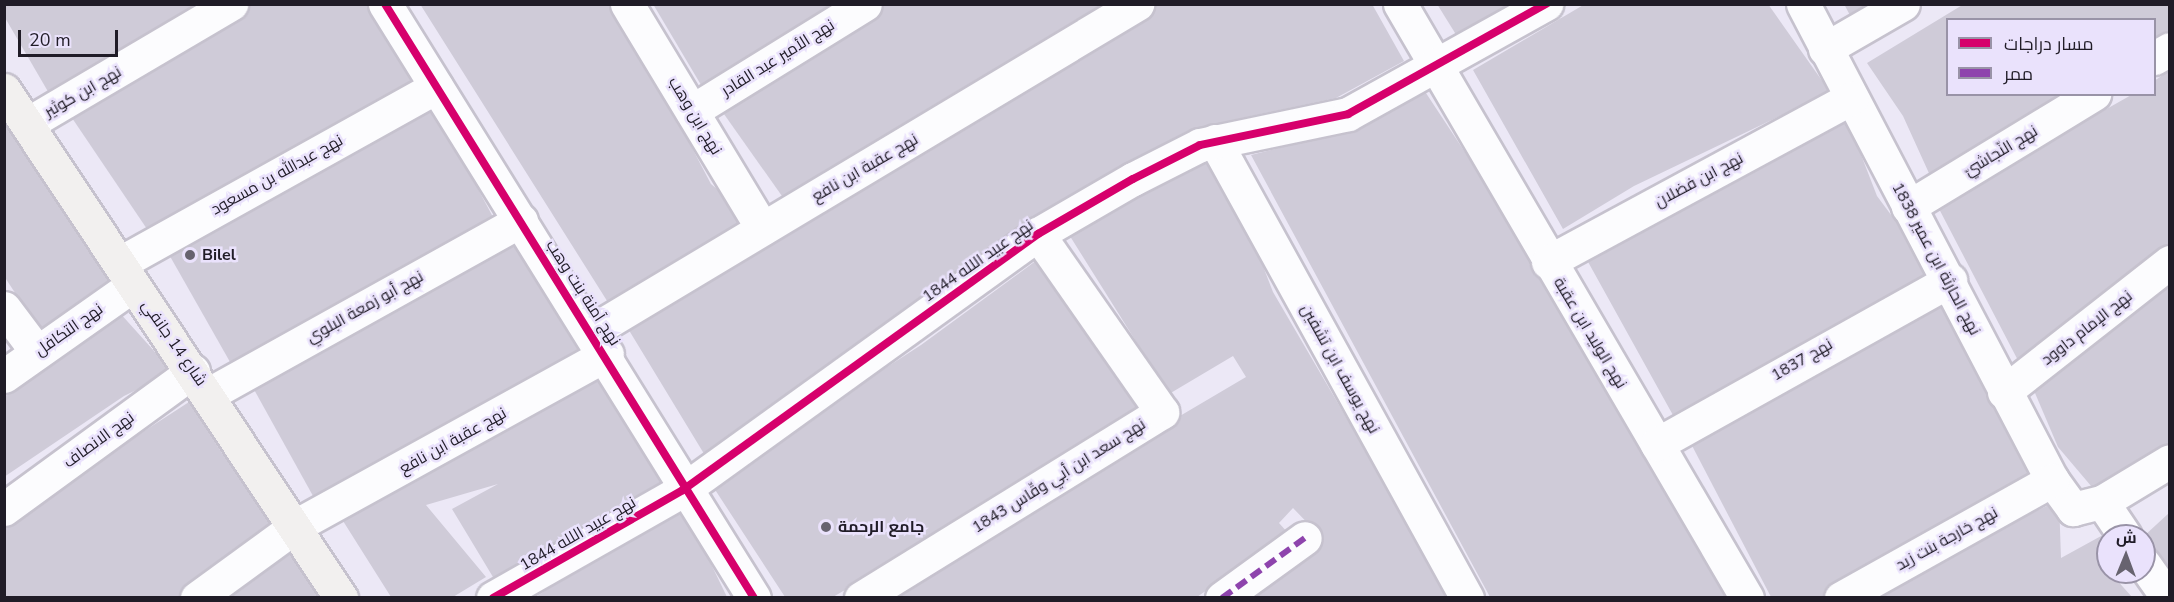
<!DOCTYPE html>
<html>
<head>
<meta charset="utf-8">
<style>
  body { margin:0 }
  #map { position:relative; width:2174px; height:602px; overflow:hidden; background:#ece8f6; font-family:"Nunito Sans",Cairo,sans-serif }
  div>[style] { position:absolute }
  .building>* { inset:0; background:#cfcbd8; transform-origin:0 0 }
  .roads { filter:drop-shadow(2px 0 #c6c2ce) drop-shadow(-2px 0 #c6c2ce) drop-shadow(0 2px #c6c2ce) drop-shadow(0 -2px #c6c2ce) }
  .street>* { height:33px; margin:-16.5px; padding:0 16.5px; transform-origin:16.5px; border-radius:16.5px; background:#fcfcfe }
  .secondary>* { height:33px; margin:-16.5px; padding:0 16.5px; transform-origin:16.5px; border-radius:16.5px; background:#f2f0ef }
  .quiet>* { height:6px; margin-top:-3px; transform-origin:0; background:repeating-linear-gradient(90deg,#8e44ad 0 12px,transparent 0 18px) }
  .cycleway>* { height:8px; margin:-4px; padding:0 4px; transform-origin:4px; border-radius:4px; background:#d6006c }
  .dots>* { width:16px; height:16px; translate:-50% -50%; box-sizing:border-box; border:3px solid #eae2fc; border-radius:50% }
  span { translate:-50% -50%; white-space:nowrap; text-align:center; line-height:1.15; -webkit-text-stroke:5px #eae2fc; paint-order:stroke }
  .street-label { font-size:16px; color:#201c27 }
  .poi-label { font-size:16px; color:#201c27; font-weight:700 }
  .left { translate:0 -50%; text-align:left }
  .frame { position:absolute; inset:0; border:6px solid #201c27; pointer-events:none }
  .legend { position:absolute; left:1946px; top:18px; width:210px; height:78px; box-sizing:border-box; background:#eae2fc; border:2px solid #9993a7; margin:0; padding:8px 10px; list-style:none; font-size:18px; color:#201c27 }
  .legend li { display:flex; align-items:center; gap:12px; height:30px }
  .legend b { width:30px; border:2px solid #9993a7 }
  .north { position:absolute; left:2096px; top:524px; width:60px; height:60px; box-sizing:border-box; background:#eae2fc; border:2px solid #9993a7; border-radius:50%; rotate:1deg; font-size:16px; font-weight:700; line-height:24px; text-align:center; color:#201c27 }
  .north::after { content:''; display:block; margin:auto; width:21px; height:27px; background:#67636f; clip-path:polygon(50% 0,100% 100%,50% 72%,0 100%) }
  .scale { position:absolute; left:18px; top:30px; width:100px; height:27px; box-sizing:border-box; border:3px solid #201c27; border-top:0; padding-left:8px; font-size:18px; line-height:21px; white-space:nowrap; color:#201c27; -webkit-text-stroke:4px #eae2fc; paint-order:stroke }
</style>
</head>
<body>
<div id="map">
  <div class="building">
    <i style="clip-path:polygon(4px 4px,215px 4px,50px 95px,4px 16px)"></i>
    <i style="clip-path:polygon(249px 4px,369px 4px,418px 85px,149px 232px,68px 112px)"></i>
    <i style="clip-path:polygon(420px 4px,616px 4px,711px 184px,749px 216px,609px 304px)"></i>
    <i style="clip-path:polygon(653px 4px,854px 4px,704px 90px)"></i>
    <i style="clip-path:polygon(885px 4px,1114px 4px,789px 206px,719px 107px)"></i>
    <i style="clip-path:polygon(1150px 4px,1372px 4px,1404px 61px,1336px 98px,1223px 122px,1103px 183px,709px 462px,627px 327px)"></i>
    <i style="clip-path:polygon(1437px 4px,1524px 4px,1460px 41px)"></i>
    <i style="clip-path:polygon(1585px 4px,1768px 4px,1830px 92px,1634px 186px,1563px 229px,1473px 70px)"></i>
    <i style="clip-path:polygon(1844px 4px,1884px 4px,1852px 19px)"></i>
    <i style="clip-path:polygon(1964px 4px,2169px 4px,2169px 41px,2154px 50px,2154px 20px,1947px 20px,1948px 94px,2073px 94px,1933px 182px,1903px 116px,1867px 63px)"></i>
    <i style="clip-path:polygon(2169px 71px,2169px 253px,2023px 370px,1937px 205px,2133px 94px,2154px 94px,2154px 81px)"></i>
    <i style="clip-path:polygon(1424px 90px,1505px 213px,1564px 321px,1603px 373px,1734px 597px,1490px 597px,1251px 155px,1361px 128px)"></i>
    <i style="clip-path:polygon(433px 105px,493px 217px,454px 246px,234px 369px,167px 251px)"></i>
    <i style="clip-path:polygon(4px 111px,116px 287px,42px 334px,4px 276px)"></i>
    <i style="clip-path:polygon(1844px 111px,1877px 196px,1935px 274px,1674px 417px,1582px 251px)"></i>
    <i style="clip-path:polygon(1205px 156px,1256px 248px,1273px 292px,1451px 597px,1236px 597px,1323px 539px,1293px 508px,1279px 523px,1288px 533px,1197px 597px,873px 597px,1246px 377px,1233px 356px,1169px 394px,1068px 233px)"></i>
    <i style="left:520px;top:232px;width:136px;height:309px;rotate:61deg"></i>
    <i style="clip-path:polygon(1037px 260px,1154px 408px,833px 597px,785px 597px,710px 482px,921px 345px)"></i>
    <i style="clip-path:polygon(2169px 272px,2169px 445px,2097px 493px,2058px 447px,2032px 386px)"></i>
    <i style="clip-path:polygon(1939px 297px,2040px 474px,1822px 597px,1771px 597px,1688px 438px)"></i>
    <i style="clip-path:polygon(119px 312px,173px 372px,124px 396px,4px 477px,4px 397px)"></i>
    <i style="clip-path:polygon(606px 365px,672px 487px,580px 543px,531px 551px,496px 582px,452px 509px,498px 484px,426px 505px,486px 577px,453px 597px,391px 597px,338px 513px)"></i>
    <i style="clip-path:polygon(189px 402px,226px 459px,282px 520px,183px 597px,4px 597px,4px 522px)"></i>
    <i style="clip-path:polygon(2059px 500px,2061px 558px,2112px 530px,2106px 568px,2132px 597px,1860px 597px)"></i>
    <i style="clip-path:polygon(682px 504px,727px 597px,536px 597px,579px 568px)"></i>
    <i style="clip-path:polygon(2169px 513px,2169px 566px,2144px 536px)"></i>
    <i style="clip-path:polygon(292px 543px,331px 597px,207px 597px)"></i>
  </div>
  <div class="roads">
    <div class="street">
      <i style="left:385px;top:4px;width:699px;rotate:58.15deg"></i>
      <i style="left:627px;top:4px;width:262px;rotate:58.9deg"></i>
      <i style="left:1400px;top:4px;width:688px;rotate:59.71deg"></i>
      <i style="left:1803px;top:4px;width:537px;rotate:62.39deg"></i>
      <i style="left:2052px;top:480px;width:36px;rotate:54deg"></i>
      <i style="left:2073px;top:509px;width:30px;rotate:-14deg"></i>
      <i style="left:2102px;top:502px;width:41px;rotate:55.9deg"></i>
      <i style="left:1825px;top:49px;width:90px;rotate:-30deg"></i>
      <i style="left:2154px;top:58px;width:18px;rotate:-29deg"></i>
      <i style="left:692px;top:111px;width:203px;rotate:-31.7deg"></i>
      <i style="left:27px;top:124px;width:237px;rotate:-30.5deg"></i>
      <i style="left:1215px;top:141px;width:522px;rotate:61.13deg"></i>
      <i style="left:1908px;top:207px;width:218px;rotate:-31.3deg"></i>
      <i style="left:1548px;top:262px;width:345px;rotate:-28.4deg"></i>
      <i style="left:120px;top:263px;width:362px;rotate:-29.1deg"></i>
      <i style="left:4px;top:308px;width:55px;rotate:53.1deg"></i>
      <i style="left:592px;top:331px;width:636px;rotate:-30.96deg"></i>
      <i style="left:4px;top:376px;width:158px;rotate:-35.2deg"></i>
      <i style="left:2004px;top:392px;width:211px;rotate:-38.1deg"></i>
      <i style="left:209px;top:394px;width:357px;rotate:-29.1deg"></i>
      <i style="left:1657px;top:444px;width:336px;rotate:-29.2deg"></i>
      <i style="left:2102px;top:502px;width:79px;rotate:-31.1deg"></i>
      <i style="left:4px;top:509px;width:234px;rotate:-36.1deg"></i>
      <i style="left:2144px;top:564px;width:42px;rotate:54.8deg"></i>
      <i style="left:197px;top:598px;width:124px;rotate:-36.1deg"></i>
      <i style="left:297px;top:525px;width:354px;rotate:-28.9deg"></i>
      <i style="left:493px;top:598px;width:219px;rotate:-29.6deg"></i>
      <i style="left:683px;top:490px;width:438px;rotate:-35.8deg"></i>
      <i style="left:1038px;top:234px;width:110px;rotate:-30.1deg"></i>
      <i style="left:1133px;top:179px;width:75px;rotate:-26.9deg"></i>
      <i style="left:1200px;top:145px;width:151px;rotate:-11.8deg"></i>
      <i style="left:1348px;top:114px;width:227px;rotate:-29.1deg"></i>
      <i style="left:861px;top:598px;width:354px;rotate:-31.7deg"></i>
      <i style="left:1162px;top:412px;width:217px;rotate:-124.9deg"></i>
      <i style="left:1222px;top:598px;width:102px;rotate:-35.9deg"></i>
      <i style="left:1841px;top:598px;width:242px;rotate:-29.2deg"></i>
    </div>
    <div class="secondary">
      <i style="left:4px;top:90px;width:610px;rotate:56.44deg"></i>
    </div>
  </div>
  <div class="quiet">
    <i style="left:1222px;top:598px;width:102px;rotate:-35.9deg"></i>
  </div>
  <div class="cycleway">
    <i style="left:385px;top:4px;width:699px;rotate:58.15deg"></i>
    <i style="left:493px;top:598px;width:219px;rotate:-29.6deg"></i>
    <i style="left:683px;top:490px;width:438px;rotate:-35.8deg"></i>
    <i style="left:1038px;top:234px;width:110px;rotate:-30.1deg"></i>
    <i style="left:1133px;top:179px;width:75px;rotate:-26.9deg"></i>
    <i style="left:1200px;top:145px;width:151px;rotate:-11.8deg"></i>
    <i style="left:1348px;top:114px;width:227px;rotate:-29.1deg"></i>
  </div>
  <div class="dots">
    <i style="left:190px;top:255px;background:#67636f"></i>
    <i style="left:826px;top:527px;background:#67636f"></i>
  </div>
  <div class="street-label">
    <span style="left:778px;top:58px;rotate:-32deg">نهج الأمير عبد القادر</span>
    <span style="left:83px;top:92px;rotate:-30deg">نهج ابن كوثير</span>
    <span style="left:695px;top:116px;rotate:59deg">نهج ابن وهب</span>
    <span style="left:2001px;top:151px;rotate:-31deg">نهج النّجاشيّ</span>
    <span style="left:865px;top:168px;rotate:-30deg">نهج عقبة ابن نافع</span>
    <span style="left:277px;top:175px;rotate:-29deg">نهج عبدالله بن مسعود</span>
    <span style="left:1699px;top:180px;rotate:-28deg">نهج ابن فضلان</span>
    <span style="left:1936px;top:259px;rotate:62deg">نهج الحارثة ابن عمير 1838</span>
    <span style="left:978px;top:261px;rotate:-35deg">نهج عبيد اللله 1844</span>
    <span style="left:583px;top:293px;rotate:57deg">نهج آمنة بنت وهب</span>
    <span style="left:365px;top:307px;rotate:-29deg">نهج أبو زمعة البلوي</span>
    <span style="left:2087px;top:328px;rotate:-38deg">نهج الإمام داوود</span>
    <span style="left:69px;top:330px;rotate:-35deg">نهج التكافل</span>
    <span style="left:1590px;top:333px;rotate:59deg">نهج الوليد ابن عقبة</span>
    <span style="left:174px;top:343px;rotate:55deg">شارع 14 جانفي</span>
    <span style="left:1802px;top:360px;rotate:-30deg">نهج 1837</span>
    <span style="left:1340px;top:369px;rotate:61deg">نهج يوسف ابن تشفين</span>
    <span style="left:99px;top:440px;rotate:-36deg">نهج الانصاف</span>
    <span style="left:453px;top:441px;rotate:-29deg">نهج عقبة ابن نافع</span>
    <span style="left:1059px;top:476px;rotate:-32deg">نهج سعد ابن أبي وقّاس 1843</span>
    <span style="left:578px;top:534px;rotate:-30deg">نهج عبيد اللله 1844</span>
    <span style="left:1947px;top:539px;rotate:-29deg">نهج خارجة بنت زيد</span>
  </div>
  <div class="poi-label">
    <span class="left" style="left:202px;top:255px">Bilel</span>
    <span class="left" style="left:838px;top:527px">جامع الرحمة</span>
  </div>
  <div class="frame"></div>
  <ul class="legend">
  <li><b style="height:8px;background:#d6006c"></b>مسار دراجات</li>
  <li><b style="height:8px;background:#8e44ad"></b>ممر</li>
  </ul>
  <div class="north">ش</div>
  <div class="scale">20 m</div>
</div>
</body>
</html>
